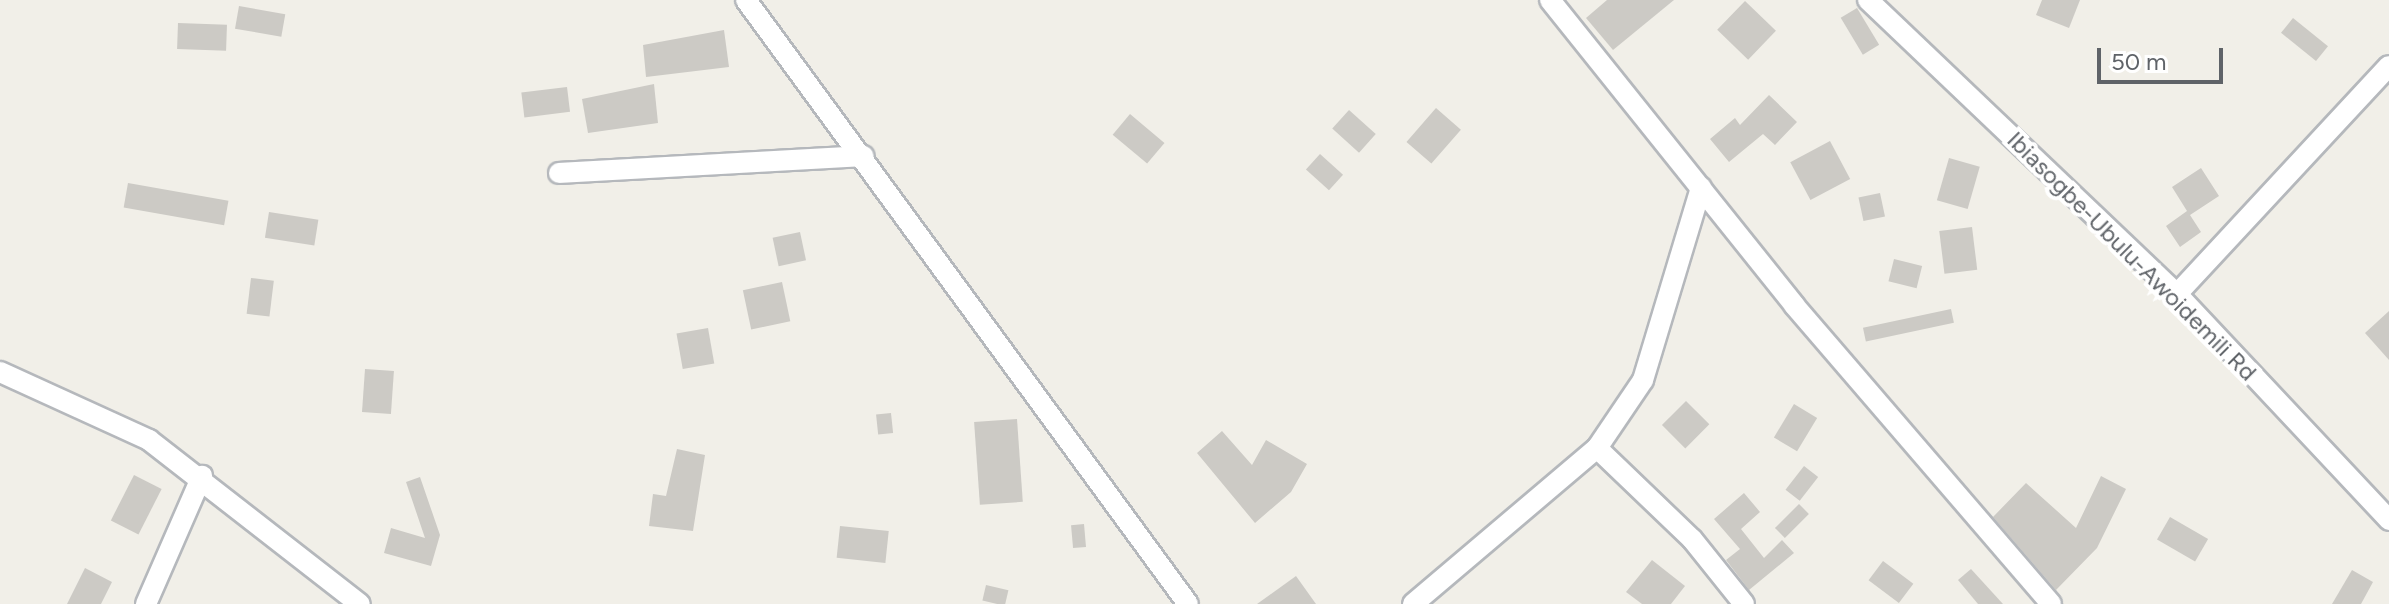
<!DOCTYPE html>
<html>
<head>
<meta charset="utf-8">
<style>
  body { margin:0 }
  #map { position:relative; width:2389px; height:604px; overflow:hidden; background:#f1efe8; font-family:Figtree,sans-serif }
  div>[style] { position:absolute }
  .building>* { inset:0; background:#cccac5; transform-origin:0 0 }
  .roads { filter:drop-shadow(2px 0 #b5b8bc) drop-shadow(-2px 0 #b5b8bc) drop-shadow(0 2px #b5b8bc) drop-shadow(0 -2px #b5b8bc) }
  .minor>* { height:20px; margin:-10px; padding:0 10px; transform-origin:10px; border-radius:10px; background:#fff }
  span { translate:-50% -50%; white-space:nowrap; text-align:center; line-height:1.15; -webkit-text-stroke:8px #fff; paint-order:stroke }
  .street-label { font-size:24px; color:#5f6368 }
  .scale { position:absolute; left:2097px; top:48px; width:126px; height:36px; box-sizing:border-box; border:4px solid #5f6368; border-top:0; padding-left:10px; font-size:24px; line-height:28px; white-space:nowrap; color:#5f6368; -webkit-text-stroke:6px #fff; paint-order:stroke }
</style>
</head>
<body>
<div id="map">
  <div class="building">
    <i style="clip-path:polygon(1607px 0,1674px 0,1613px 50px,1586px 18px)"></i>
    <i style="clip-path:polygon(2042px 0,2080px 0,2069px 28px,2036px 15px)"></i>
    <i style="left:1745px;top:1px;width:43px;height:40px;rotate:44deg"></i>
    <i style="left:239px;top:6px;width:47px;height:23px;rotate:10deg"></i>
    <i style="left:1857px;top:8px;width:43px;height:19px;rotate:59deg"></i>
    <i style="left:2293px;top:18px;width:45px;height:19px;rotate:39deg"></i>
    <i style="left:178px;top:23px;width:49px;height:26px;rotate:2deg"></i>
    <i style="clip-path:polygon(724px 30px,729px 67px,646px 77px,643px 45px)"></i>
    <i style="clip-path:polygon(654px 84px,658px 123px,588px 133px,582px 99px)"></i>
    <i style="left:567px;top:87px;width:25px;height:46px;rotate:83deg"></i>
    <i style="clip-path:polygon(1769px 95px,1797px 122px,1775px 145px,1763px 134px,1729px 162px,1710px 139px,1735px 118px,1740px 125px)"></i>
    <i style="left:1436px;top:108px;width:33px;height:45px;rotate:41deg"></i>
    <i style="left:1349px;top:110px;width:36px;height:25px;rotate:42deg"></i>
    <i style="left:1130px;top:114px;width:45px;height:27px;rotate:40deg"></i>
    <i style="left:1830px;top:141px;width:43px;height:45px;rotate:62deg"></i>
    <i style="left:1320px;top:154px;width:31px;height:21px;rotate:42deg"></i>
    <i style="left:1949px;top:158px;width:32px;height:44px;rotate:16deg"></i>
    <i style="clip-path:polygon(2201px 168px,2219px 196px,2190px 215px,2201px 232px,2180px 247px,2166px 226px,2187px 211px,2172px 187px)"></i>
    <i style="left:128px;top:183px;width:102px;height:25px;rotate:10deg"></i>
    <i style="left:1880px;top:193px;width:24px;height:22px;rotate:78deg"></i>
    <i style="left:269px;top:212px;width:50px;height:26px;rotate:9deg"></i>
    <i style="left:1972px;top:227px;width:43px;height:33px;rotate:83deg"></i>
    <i style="left:800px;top:232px;width:29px;height:28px;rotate:78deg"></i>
    <i style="left:1894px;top:259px;width:29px;height:23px;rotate:14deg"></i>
    <i style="left:251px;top:278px;width:23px;height:36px;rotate:7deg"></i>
    <i style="left:782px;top:282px;width:40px;height:40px;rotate:78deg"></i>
    <i style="left:1951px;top:309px;width:14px;height:90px;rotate:78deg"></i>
    <i style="clip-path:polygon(2389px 311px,2389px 360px,2365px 333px)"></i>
    <i style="left:708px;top:328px;width:36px;height:32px;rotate:80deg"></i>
    <i style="left:365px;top:369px;width:29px;height:43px;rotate:4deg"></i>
    <i style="left:1686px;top:401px;width:33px;height:34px;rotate:45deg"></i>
    <i style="left:1794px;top:404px;width:27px;height:39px;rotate:31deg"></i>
    <i style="left:891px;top:413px;width:20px;height:15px;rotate:84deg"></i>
    <i style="left:1017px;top:419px;width:83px;height:43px;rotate:86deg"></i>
    <i style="clip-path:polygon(1222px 431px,1252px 465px,1266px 440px,1307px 464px,1291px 492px,1255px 523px,1197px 453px)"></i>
    <i style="clip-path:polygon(677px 449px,705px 455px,693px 531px,649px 526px,653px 494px,666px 496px)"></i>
    <i style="left:1804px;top:466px;width:18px;height:30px;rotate:38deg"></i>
    <i style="left:134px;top:475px;width:31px;height:51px;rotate:27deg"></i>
    <i style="clip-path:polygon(2101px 476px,2126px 489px,2097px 548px,2056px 590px,1993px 517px,2026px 483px,2076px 528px)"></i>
    <i style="clip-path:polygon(420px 477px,440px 535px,431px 566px,384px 553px,391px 528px,425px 538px,406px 482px)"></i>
    <i style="clip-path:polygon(1744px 493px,1760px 512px,1741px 529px,1764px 558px,1782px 540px,1794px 553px,1749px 590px,1726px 560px,1740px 549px,1714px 519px)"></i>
    <i style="left:1799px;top:504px;width:14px;height:34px;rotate:45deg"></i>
    <i style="left:2170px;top:517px;width:44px;height:26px;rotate:30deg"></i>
    <i style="left:1084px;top:524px;width:23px;height:13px;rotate:85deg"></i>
    <i style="left:840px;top:526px;width:49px;height:32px;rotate:6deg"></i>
    <i style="clip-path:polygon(1652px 560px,1685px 586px,1671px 604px,1642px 604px,1626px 592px)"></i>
    <i style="left:1883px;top:561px;width:38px;height:24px;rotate:37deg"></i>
    <i style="clip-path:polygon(85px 568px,112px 582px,101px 604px,67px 604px)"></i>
    <i style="clip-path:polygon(1971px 569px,2003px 604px,1978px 604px,1958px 580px)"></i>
    <i style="clip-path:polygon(2352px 570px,2373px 582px,2361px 604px,2332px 604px)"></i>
    <i style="clip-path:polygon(1296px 576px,1316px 604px,1257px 604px)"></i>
    <i style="left:986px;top:585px;width:23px;height:16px;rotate:13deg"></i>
  </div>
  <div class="roads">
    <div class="minor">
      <i style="left:746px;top:0;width:748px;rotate:53.8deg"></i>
      <i style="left:1550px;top:0;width:391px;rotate:51.3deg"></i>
      <i style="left:1794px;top:305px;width:394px;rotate:49.3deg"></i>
      <i style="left:1868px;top:0;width:427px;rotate:43.6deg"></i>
      <i style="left:2177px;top:294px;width:310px;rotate:46.8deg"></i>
      <i style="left:559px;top:173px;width:305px;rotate:-3.2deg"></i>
      <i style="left:2177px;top:294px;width:311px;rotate:-47.1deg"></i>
      <i style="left:0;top:372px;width:164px;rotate:24.5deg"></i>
      <i style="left:149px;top:440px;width:267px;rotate:37.9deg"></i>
      <i style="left:1597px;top:448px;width:132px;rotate:43.8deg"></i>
      <i style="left:1692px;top:539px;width:83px;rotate:51.3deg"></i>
      <i style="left:146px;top:604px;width:140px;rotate:-66.4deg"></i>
      <i style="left:1413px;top:604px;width:241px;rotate:-40.3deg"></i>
      <i style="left:1597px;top:448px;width:82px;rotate:-55.9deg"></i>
      <i style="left:1643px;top:380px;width:201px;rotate:-73.2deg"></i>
    </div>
  </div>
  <div class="street-label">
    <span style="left:2132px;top:256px;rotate:45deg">Ibiasogbe-Ubulu-Awoidemili Rd</span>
  </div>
  <div class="scale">50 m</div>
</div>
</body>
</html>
